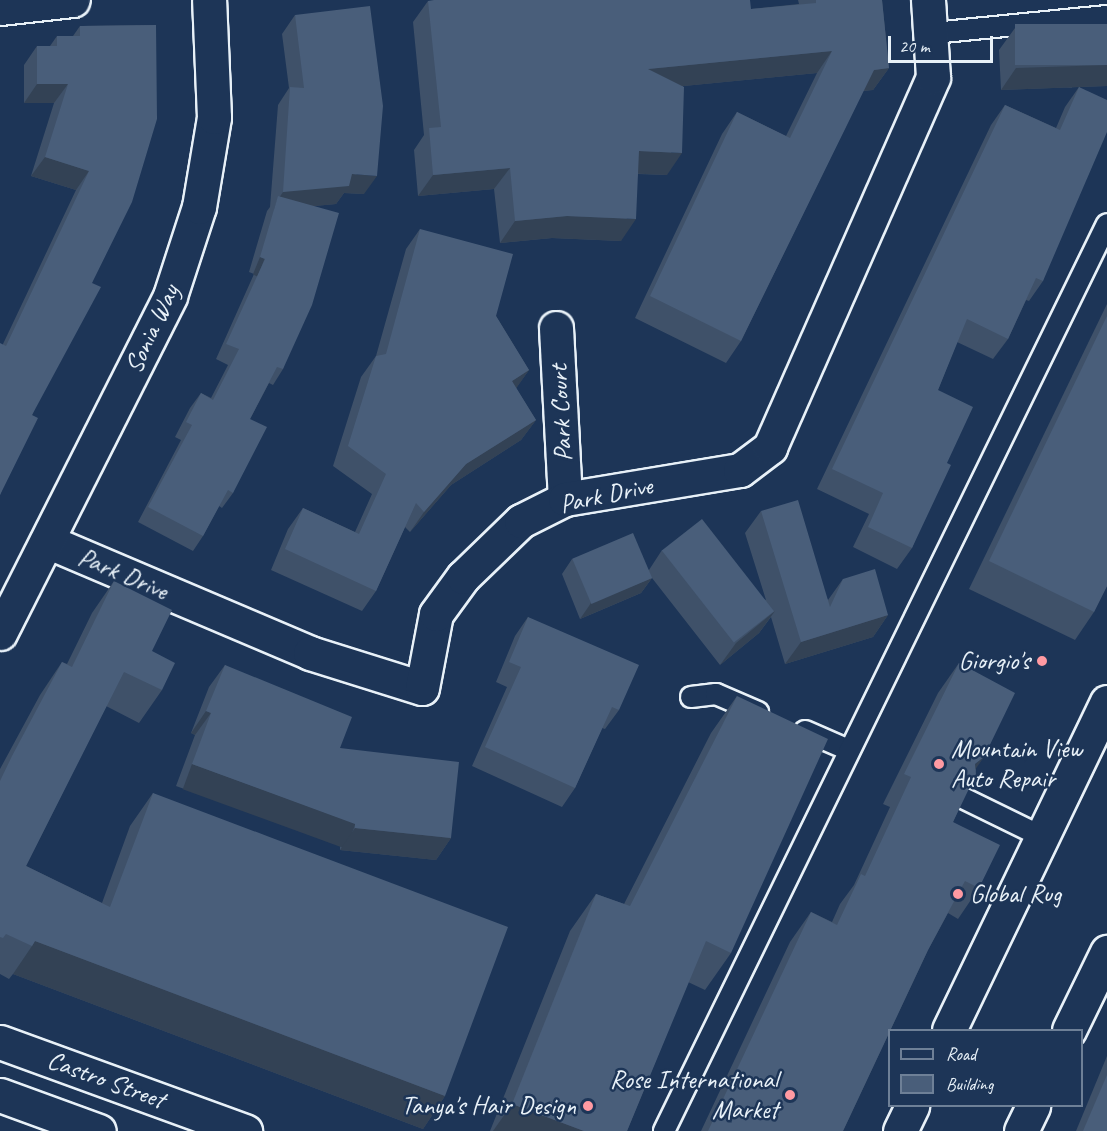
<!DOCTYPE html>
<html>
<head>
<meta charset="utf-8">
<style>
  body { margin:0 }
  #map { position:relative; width:1107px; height:1131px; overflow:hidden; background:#1d3557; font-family:Caveat,sans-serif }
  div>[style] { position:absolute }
  .roads { filter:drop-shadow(2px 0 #e8f1f8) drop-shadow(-2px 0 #e8f1f8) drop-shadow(0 2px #e8f1f8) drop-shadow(0 -2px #e8f1f8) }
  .lane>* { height:20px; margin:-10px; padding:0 10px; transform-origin:10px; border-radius:10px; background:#1d3557 }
  .street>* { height:33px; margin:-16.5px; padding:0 16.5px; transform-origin:16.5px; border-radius:16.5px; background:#1d3557 }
  .secondary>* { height:33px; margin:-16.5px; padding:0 16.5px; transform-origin:16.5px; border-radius:16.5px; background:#1d3557 }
  .primary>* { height:33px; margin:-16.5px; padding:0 16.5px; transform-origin:16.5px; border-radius:16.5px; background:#1d3557 }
  .wall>* { inset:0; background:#3f5169 }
  .shaded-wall>* { inset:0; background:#334255; transform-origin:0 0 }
  .building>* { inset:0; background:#495e7a; transform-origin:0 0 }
  .dots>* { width:16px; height:16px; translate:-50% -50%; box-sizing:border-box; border:3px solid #1d3557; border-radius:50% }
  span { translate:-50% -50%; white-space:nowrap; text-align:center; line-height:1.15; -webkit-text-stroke:5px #1d3557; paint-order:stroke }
  .street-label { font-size:26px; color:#e8f1f8 }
  .poi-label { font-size:26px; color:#e8f1f8 }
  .right { translate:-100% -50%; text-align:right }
  .left { translate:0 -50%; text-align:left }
  .legend { position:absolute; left:888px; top:1029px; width:195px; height:78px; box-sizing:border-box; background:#1d3557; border:2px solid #6e8097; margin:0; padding:8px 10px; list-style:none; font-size:18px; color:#e8f1f8 }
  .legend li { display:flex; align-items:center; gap:12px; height:30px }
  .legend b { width:30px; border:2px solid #6e8097 }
  .scale { position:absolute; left:888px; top:36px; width:105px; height:27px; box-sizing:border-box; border:3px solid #e8f1f8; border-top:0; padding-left:8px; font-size:18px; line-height:21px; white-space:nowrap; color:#e8f1f8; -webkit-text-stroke:4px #1d3557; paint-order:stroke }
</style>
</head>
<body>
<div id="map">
  <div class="roads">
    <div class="lane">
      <i style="left:933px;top:33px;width:175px;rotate:-5.6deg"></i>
      <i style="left:691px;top:697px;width:25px;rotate:-7deg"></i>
      <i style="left:716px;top:694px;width:46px;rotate:23.2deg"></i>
      <i style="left:805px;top:731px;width:48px;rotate:23.4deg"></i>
      <i style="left:965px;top:799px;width:87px;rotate:26deg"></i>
      <i style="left:664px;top:1131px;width:1009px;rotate:-63.97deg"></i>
    </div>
    <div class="street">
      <i style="left:556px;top:328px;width:171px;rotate:87deg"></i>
      <i style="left:49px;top:542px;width:284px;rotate:23deg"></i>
      <i style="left:310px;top:653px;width:117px;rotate:17.4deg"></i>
      <i style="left:422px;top:688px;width:75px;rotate:-79.3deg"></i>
      <i style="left:436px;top:614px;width:46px;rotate:-53.9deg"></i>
      <i style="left:463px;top:577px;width:81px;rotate:-44deg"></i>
      <i style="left:521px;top:521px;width:49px;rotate:-26.6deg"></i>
      <i style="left:565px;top:499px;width:177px;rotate:-9.4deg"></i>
      <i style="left:740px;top:470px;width:38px;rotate:-37deg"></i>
      <i style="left:770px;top:447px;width:404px;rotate:-66.2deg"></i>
      <i style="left:933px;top:77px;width:77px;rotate:-93.7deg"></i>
      <i style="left:0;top:633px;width:377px;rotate:-63.2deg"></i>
      <i style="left:170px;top:296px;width:94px;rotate:-72deg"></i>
      <i style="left:199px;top:207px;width:91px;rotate:-80.5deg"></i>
      <i style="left:214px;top:117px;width:117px;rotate:-92.4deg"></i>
    </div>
    <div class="secondary">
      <i style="left:0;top:8px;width:73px;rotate:-6.3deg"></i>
      <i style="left:0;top:1042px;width:261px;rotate:20deg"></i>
      <i style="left:0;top:1095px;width:105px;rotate:20deg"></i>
    </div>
    <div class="primary">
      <i style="left:949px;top:1030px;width:364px;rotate:-64.3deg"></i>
      <i style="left:1069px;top:1030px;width:87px;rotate:-64deg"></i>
      <i style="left:900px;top:1131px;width:28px;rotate:-64deg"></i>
      <i style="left:1021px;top:1131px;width:28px;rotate:-64deg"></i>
    </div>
  </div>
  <div class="wall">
    <i style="clip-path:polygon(798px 0,882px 0,889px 68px,873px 90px,863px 91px,741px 341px,726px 363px,635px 318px,722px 134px,737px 112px,786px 136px,817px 73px,683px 86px,667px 175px,638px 174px,621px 241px,552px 238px,500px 243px,494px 189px,418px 196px,414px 150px,424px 135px,413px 22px,428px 1px,751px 9px,799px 4px)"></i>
    <i style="clip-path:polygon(295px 15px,364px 194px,344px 193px,336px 204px,314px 206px,283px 369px,273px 385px,269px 383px,250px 419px,233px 493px,222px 508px,219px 506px,203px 536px,193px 551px,138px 522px,181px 440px,175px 437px,190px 408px,201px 393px,211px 398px,228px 365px,216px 359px,254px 274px,249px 272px,267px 211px,270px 207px,278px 105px,289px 88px,282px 34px)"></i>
    <i style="clip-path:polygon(1107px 24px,1107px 86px,1080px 87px,1043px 281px,1029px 301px,1026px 300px,1008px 339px,993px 359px,957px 342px,938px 390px,947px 463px,912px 548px,897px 569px,853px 547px,869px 514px,817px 489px,991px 125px,1005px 105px,1056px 128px,1065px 107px,1079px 87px,1001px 90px,999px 50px,1015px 28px)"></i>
    <i style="clip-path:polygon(156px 25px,92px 283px,32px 415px,0 495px,3px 344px,76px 190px,31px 176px,54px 103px,24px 103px,24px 65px,37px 46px,50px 46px,57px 36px,73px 36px,80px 26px)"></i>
    <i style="clip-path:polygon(420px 229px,496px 316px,529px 370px,516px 388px,536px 420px,521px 440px,451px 485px,410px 532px,405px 527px,376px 591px,362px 611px,271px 570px,288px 529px,303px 508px,355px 532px,372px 494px,333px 466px,361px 377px,376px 356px,406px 249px)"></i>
    <i style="clip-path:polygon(1107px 304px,1107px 586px,1094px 612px,1075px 640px,969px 589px)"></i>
    <i style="clip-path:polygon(761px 511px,828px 600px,843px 579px,888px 615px,873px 637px,785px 664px,771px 617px,759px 633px,720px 665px,652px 578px,641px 593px,580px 619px,562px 574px,572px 559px,649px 570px,662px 550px,766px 600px,745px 533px)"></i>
    <i style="clip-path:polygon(114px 581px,152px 651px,162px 690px,139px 723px,106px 706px,26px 866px,102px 903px,130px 826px,153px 793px,445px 1096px,423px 1129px,13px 974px,9px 979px,0 974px,0 769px,40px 695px,62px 662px,67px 664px,92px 613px)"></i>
    <i style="clip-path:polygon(528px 617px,619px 710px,605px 729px,602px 728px,575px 788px,562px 807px,472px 766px,507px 687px,496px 682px,515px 636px)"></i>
    <i style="clip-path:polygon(959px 663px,976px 770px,953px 822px,979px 888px,958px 919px,948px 913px,928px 950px,843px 1131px,701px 1131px,790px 942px,811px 912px,832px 922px,840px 904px,854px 885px,890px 807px,883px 804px,938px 693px)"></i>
    <i style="clip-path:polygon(225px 665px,340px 748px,451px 838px,436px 860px,340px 850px,340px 846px,176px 786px,195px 735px,191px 733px,209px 687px)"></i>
    <i style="clip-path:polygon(737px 696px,731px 953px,705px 990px,688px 982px,627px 1131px,490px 1131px,570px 931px,596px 894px,624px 904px,711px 733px)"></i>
    <i style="clip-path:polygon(1107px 1056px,1107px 1131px,1076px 1131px)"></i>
  </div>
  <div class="shaded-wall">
    <i style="clip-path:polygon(832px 51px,817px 73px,633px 91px,648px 69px)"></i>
    <i style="clip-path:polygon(1107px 65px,1107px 86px,1001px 90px,1016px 68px)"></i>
    <i style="clip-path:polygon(889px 68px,873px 90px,859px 91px,874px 70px)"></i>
    <i style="clip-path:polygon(37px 84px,68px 84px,54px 103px,24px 103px)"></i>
    <i style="clip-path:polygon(639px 151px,682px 153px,667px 175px,624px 173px)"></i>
    <i style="clip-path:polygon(45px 157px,89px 171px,76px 190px,31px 176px)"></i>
    <i style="clip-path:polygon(510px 168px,494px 189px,418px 196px,433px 175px)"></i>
    <i style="clip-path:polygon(352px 174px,377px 176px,364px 194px,344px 193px,336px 204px,274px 210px,277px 201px,283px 192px)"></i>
    <i style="clip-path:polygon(567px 216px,636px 219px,621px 241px,552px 238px,500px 243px,515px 221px)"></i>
    <i style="left:260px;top:257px;width:5px;height:19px;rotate:22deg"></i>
    <i style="clip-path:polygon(529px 370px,515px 390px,512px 381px)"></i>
    <i style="clip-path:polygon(536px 420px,521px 440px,451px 485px,410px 532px,424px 512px,466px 464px)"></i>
    <i style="clip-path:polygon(652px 578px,641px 593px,580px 619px,591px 603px)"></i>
    <i style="clip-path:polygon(775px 611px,759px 633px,720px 665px,736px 643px)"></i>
    <i style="clip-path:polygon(888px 615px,873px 637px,785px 664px,801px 642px)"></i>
    <i style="clip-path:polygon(206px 711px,211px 713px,195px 735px,191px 733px)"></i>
    <i style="clip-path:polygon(984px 757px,963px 787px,975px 764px)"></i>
    <i style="left:192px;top:764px;width:174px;height:27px;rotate:20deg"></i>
    <i style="clip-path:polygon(355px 828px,451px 838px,436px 860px,340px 850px)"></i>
    <i style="clip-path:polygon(35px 941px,445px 1096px,423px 1129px,13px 974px,32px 946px)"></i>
    <i style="clip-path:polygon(512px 1104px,584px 1131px,493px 1131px)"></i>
  </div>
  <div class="building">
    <i style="clip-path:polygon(434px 0,750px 0,751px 9px,816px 3px,816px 0,882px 0,889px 68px,874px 70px,741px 341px,650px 296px,737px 112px,790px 138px,832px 51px,648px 69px,684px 87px,682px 153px,639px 151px,636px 219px,567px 216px,515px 221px,510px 168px,433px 175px,429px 128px,441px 127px,428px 1px)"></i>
    <i style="clip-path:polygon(370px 6px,383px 106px,377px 176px,352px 174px,349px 186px,283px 192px,290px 87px,304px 88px,295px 15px)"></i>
    <i style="left:1107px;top:24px;width:41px;height:92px;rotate:90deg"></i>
    <i style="clip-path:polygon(156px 25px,157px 119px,132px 202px,92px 283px,101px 287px,32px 415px,38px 418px,0 495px,0 343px,6px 346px,89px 171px,45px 157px,68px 84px,37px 84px,37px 46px,57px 46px,57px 36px,80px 36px,80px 26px)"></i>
    <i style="clip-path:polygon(1079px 87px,1107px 100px,1107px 132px,1043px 281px,1036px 278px,1008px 339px,967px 319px,938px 390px,973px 407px,947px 463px,951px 465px,912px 548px,868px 527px,883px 493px,832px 469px,1005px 105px,1060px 130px)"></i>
    <i style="clip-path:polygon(278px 196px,339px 213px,312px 305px,283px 369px,277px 367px,250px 419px,267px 427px,233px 493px,228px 490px,203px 536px,148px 507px,192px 425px,186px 422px,201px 393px,213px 400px,239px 349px,226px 344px,265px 259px,260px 257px)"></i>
    <i style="clip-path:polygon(420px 229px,513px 254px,496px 316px,529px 370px,512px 381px,536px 420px,466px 464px,424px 512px,416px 503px,376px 591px,285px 549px,303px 508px,359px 534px,386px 474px,348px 446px,376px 356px,386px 354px)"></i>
    <i style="clip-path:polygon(1107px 316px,1107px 586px,1094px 612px,989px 561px)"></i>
    <i style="clip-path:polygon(798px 500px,830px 607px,843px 579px,875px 569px,888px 615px,801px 642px,761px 511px)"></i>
    <i style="left:702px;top:519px;width:117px;height:51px;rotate:52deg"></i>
    <i style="left:633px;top:533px;width:49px;height:66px;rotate:67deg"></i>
    <i style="clip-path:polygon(114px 581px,172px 610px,152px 651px,175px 663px,162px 690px,124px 672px,26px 866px,110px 907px,153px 793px,508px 927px,445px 1096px,35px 941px,32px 946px,6px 934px,3px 938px,0 937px,0 781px,12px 756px,62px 662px,72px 667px)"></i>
    <i style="clip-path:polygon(528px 617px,639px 665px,619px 710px,612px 707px,575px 788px,485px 747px,521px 667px,509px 662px)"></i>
    <i style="clip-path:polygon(959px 663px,1015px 693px,984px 757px,975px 764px,976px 774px,953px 822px,1000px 845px,979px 888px,965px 881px,928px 950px,843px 1131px,708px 1131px,811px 912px,837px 925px,861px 874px,865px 876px,911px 777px,904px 774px)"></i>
    <i style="clip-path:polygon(225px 665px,352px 717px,340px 748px,459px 762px,451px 838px,355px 828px,355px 824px,192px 764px,211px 713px,206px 711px)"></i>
    <i style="clip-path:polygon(737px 696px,828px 739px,731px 953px,706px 941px,627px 1131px,584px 1131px,512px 1104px,596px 894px,630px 906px)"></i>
    <i style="clip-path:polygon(1107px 1075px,1107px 1131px,1083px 1131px)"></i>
  </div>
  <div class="dots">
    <i style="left:1042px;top:661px;background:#ff9aa2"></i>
    <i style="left:939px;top:764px;background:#ff9aa2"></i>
    <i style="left:958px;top:894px;background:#ff9aa2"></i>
    <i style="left:790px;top:1095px;background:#ff9aa2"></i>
    <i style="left:588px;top:1106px;background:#ff9aa2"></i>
  </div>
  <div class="street-label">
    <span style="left:152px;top:329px;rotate:-65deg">Sonia Way</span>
    <span style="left:561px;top:413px;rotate:-93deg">Park Court</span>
    <span style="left:606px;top:495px;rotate:-12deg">Park Drive</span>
    <span style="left:123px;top:574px;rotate:23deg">Park Drive</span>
    <span style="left:106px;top:1080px;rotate:20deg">Castro Street</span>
  </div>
  <div class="poi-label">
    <span class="right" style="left:1030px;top:661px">Giorgio's</span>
    <span class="left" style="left:951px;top:764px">Mountain View<br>Auto Repair</span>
    <span class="left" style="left:970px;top:894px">Global Rug</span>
    <span class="right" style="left:778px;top:1095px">Rose International<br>Market</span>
    <span class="right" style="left:576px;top:1106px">Tanya's Hair Design</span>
  </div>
  <ul class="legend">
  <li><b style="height:8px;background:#1d3557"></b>Road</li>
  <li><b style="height:16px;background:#495e7a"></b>Building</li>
  </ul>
  <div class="scale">20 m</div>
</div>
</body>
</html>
